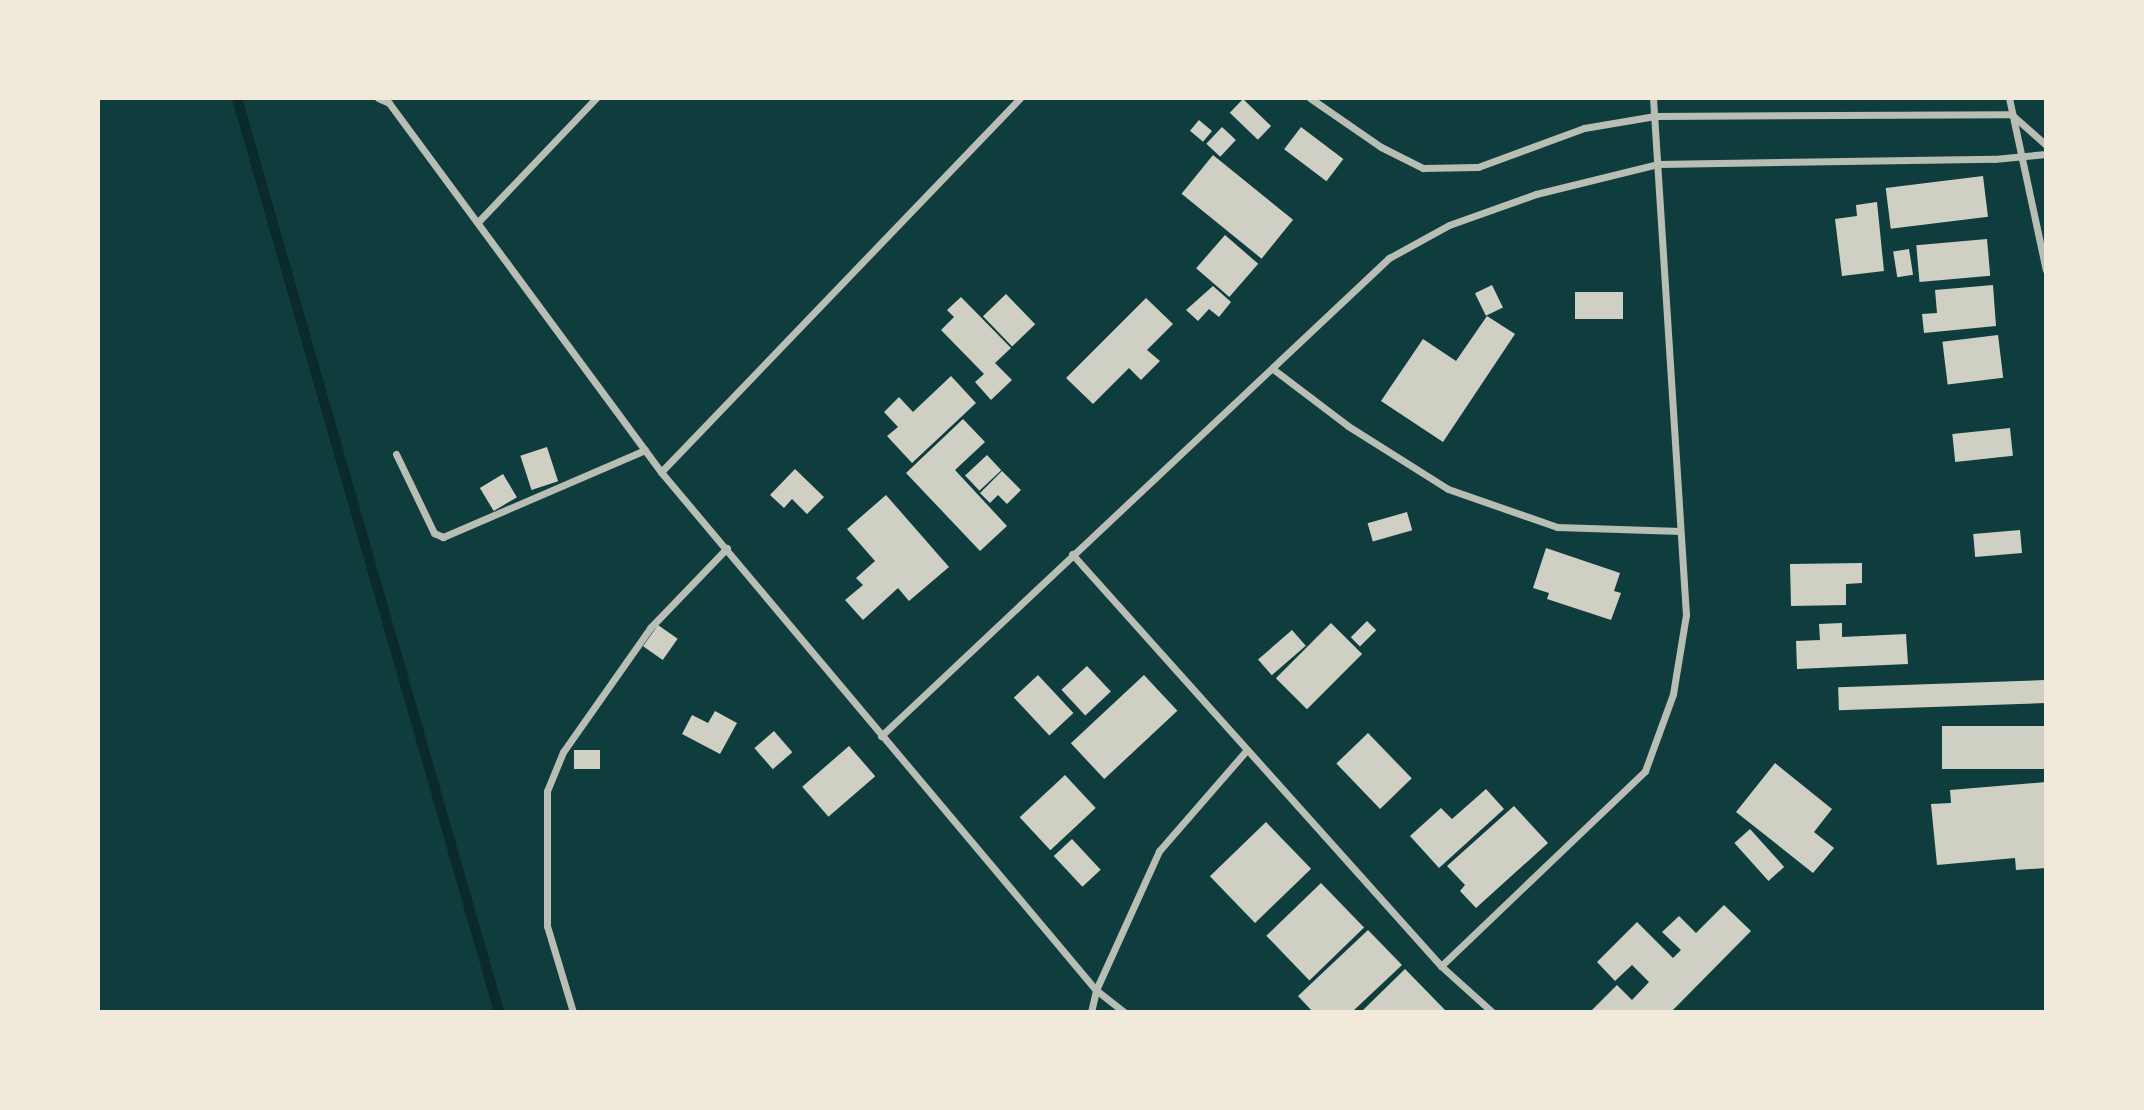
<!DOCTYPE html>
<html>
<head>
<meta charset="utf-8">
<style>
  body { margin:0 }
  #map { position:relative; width:2144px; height:1110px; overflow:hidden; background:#0f3d3e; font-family:"Varela Round",sans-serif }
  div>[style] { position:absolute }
  .stream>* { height:10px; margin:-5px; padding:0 5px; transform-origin:5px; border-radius:5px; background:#0a2a2b }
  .building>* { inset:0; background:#cfcfc3; transform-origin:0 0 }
  .minor>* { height:7px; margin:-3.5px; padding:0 3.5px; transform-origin:3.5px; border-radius:3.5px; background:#b8beb3 }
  span { translate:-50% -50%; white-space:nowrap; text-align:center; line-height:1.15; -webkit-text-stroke:5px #f1e9da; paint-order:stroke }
  .frame { position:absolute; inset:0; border:100px solid #f1e9da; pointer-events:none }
</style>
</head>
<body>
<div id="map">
  <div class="stream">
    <i style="left:237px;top:98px;width:951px;rotate:74deg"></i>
  </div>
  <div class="building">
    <i style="left:1243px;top:99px;width:39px;height:19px;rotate:44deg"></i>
    <i style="left:1199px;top:120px;width:17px;height:14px;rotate:40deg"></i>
    <i style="left:1222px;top:127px;width:19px;height:23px;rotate:43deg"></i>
    <i style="left:1301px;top:127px;width:53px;height:28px;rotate:37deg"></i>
    <i style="left:1213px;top:155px;width:103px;height:50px;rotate:39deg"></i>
    <i style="left:1983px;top:176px;width:41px;height:98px;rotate:83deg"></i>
    <i style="clip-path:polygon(1877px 202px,1884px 271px,1842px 276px,1835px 219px,1857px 216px,1856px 205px)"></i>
    <i style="left:1225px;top:235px;width:44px;height:44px;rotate:41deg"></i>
    <i style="left:1987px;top:239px;width:37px;height:71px;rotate:85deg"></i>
    <i style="left:1909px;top:249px;width:26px;height:16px;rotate:81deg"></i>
    <i style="left:1492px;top:285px;width:25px;height:19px;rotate:64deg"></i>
    <i style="clip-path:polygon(1993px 285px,1996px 326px,1924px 333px,1922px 314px,1937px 313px,1935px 290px)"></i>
    <i style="clip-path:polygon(1213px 286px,1231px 302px,1219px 317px,1209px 309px,1198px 321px,1186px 310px)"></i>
    <i style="left:1623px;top:292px;width:27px;height:48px;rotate:90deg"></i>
    <i style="left:1006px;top:294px;width:42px;height:32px;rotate:46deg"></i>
    <i style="clip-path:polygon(961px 297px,1011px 348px,995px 363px,1012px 380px,991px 400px,975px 382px,984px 374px,941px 330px,954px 317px,947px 310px)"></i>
    <i style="clip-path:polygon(1146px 298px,1173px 324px,1147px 350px,1160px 361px,1141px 380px,1129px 368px,1093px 404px,1066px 378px)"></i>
    <i style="clip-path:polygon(1487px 316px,1515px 334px,1443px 442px,1381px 401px,1423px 339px,1456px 361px)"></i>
    <i style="left:1998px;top:335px;width:43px;height:56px;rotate:83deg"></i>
    <i style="clip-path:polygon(951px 376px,976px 403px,912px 463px,887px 436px,898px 427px,884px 412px,899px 397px,913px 412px)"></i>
    <i style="clip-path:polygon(963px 419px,985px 442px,955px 470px,1007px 526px,980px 551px,906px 473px)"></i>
    <i style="left:2010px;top:428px;width:28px;height:58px;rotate:84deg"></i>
    <i style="left:547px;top:447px;width:36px;height:28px;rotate:72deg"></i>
    <i style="left:987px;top:455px;width:21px;height:30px;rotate:47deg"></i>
    <i style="clip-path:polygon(795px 469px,824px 497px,807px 514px,792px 499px,784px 508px,770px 495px)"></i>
    <i style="clip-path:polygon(1002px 471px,1021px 490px,1007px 504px,998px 495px,990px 503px,980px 493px)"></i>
    <i style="left:503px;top:474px;width:27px;height:27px;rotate:59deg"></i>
    <i style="clip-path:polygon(886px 495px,949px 567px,909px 601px,898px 588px,863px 620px,845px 600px,863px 585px,856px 578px,875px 561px,847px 529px)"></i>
    <i style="left:1407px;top:512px;width:19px;height:41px;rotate:74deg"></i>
    <i style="left:2020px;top:530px;width:23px;height:47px;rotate:85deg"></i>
    <i style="clip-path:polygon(1546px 548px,1620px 573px,1614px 591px,1621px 593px,1611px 620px,1547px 599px,1549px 593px,1533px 588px)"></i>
    <i style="clip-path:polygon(1862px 563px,1862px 583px,1846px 584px,1846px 605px,1791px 606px,1790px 564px)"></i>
    <i style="left:1367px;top:621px;width:13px;height:23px;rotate:45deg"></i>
    <i style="left:1331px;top:623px;width:44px;height:78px;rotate:45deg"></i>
    <i style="clip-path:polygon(1842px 623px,1842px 637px,1906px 634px,1908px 664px,1797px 669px,1796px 641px,1820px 640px,1819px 624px)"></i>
    <i style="left:658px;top:625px;width:24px;height:26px;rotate:35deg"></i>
    <i style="left:1292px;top:630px;width:21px;height:45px;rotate:49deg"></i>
    <i style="left:1087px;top:666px;width:35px;height:35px;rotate:47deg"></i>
    <i style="left:1038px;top:675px;width:52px;height:33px;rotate:47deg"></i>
    <i style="left:1144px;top:675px;width:49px;height:100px;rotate:47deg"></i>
    <i style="left:2045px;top:680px;width:23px;height:207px;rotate:88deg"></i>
    <i style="clip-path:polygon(715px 711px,737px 723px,720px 754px,682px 734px,692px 715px,708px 723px)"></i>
    <i style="left:2046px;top:726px;width:43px;height:104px;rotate:90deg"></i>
    <i style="left:774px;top:731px;width:28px;height:26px;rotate:49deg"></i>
    <i style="left:1368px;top:733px;width:63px;height:44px;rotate:46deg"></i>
    <i style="left:849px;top:746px;width:40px;height:62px;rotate:49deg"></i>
    <i style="left:574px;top:750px;width:26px;height:19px"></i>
    <i style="clip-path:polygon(1775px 763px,1832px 809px,1814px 832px,1834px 848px,1813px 873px,1736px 812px)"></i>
    <i style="left:1065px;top:775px;width:45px;height:62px;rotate:47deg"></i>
    <i style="clip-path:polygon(2046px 782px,2046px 868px,2016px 870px,2015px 858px,1937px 865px,1931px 804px,1951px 803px,1950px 790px)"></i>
    <i style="clip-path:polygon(1486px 789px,1504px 809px,1439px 868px,1410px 836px,1441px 808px,1452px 819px)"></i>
    <i style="clip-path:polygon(1514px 806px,1548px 843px,1476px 908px,1460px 891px,1465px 885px,1447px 866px)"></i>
    <i style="left:1266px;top:822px;width:65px;height:78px;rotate:46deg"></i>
    <i style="left:1750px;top:829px;width:51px;height:21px;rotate:48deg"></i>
    <i style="left:1072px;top:839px;width:42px;height:25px;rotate:47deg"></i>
    <i style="left:1321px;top:883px;width:62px;height:76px;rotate:46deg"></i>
    <i style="clip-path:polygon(1724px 905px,1751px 931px,1671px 1012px,1590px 1012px,1617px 985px,1632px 1000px,1649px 982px,1632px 965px,1615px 981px,1597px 962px,1637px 922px,1673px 958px,1681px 950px,1662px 932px,1679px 916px,1696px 933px)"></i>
    <i style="clip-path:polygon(1368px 930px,1402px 965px,1352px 1012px,1313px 1012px,1298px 996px)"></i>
    <i style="clip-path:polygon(1405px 969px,1447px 1012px,1361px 1012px)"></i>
  </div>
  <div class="minor">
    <i style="left:378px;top:98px;width:12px;rotate:24deg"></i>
    <i style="left:389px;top:103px;width:458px;rotate:53.6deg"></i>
    <i style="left:661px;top:472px;width:676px;rotate:49.98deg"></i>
    <i style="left:1096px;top:990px;width:36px;rotate:38deg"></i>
    <i style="left:1310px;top:98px;width:86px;rotate:34.6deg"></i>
    <i style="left:1381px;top:147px;width:47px;rotate:26.6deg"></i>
    <i style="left:1423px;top:168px;width:55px;rotate:-1deg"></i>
    <i style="left:1478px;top:167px;width:113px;rotate:-20.2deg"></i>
    <i style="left:1584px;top:128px;width:72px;rotate:-9.6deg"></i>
    <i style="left:1655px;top:116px;width:356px;rotate:-0.3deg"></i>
    <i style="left:2011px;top:114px;width:47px;rotate:41.5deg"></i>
    <i style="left:2009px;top:98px;width:176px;rotate:77.9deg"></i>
    <i style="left:478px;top:222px;width:171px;rotate:-46.4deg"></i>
    <i style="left:1273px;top:369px;width:94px;rotate:37.2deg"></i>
    <i style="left:1348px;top:426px;width:118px;rotate:32.2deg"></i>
    <i style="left:1448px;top:489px;width:115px;rotate:19.2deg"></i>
    <i style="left:1557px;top:527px;width:123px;rotate:1.9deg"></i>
    <i style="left:396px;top:454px;width:88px;rotate:64.3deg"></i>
    <i style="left:434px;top:533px;width:10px;rotate:24deg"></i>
    <i style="left:443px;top:537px;width:220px;rotate:-23.3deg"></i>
    <i style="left:661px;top:472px;width:518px;rotate:-46.17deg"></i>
    <i style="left:1072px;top:554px;width:553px;rotate:48.15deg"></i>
    <i style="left:1441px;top:966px;width:69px;rotate:42deg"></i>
    <i style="left:881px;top:736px;width:698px;rotate:-43.26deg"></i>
    <i style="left:1389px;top:258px;width:68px;rotate:-28.8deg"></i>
    <i style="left:1449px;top:225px;width:92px;rotate:-19.6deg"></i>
    <i style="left:1536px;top:194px;width:126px;rotate:-13.8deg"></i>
    <i style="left:1658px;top:164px;width:336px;rotate:-0.9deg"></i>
    <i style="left:1994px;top:159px;width:52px;rotate:-5.5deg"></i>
    <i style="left:1441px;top:966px;width:282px;rotate:-43.7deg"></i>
    <i style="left:1645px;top:771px;width:82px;rotate:-70deg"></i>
    <i style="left:1673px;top:694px;width:80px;rotate:-80.7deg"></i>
    <i style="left:1686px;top:615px;width:518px;rotate:-93.65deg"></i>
    <i style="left:573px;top:1012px;width:90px;rotate:-106.8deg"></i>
    <i style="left:547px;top:926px;width:135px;rotate:-90deg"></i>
    <i style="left:547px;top:791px;width:42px;rotate:-67.7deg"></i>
    <i style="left:563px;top:752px;width:151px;rotate:-54.9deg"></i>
    <i style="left:650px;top:628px;width:111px;rotate:-46.1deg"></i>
    <i style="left:1091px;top:1012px;width:23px;rotate:-77deg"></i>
    <i style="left:1096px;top:990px;width:153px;rotate:-65.6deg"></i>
    <i style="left:1159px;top:851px;width:133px;rotate:-49deg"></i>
  </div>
  <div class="frame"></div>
</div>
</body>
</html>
